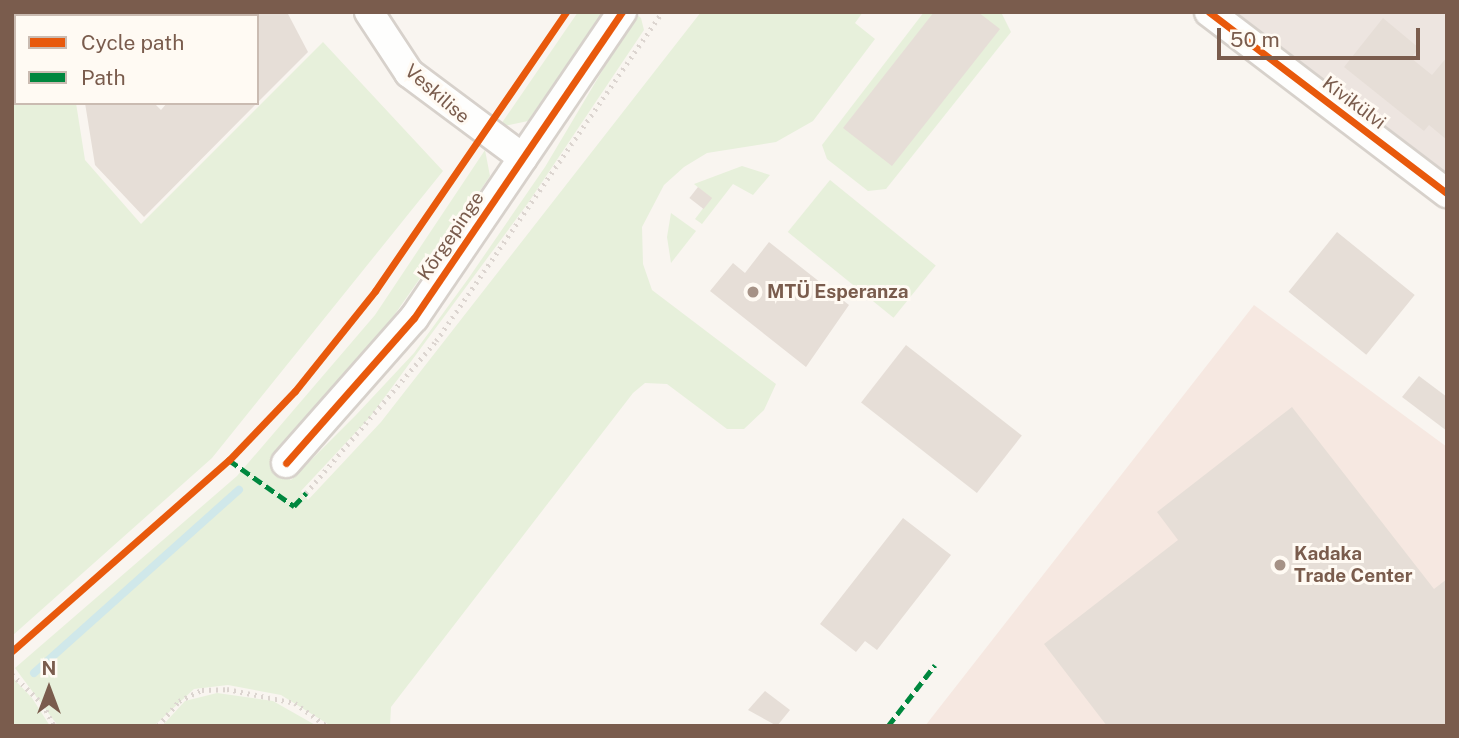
<!DOCTYPE html>
<html>
<head>
<meta charset="utf-8">
<style>
  body { margin:0 }
  #map { position:relative; width:1459px; height:738px; overflow:hidden; background:#f9f5f0; font-family:"Public Sans",sans-serif }
  div>[style] { position:absolute }
  .commercial>* { inset:0; background:#f6e8e1 }
  .industrial>* { inset:0; background:#ede5e0 }
  .green>* { inset:0; background:#e7f0db; transform-origin:0 0 }
  .stream>* { height:8px; margin:-4px; padding:0 4px; transform-origin:4px; border-radius:4px; background:#d0e8ea }
  .building>* { inset:0; background:#e6ded7; transform-origin:0 0 }
  .path>* { height:4.5px; margin-top:-2.25px; transform-origin:0; background:repeating-linear-gradient(90deg,#dcd5d0 0 2px,transparent 0 7px) }
  .roads { filter:drop-shadow(2px 0 #d7d1cb) drop-shadow(-2px 0 #d7d1cb) drop-shadow(0 2px #d7d1cb) drop-shadow(0 -2px #d7d1cb) }
  .minor>* { height:28px; margin:-14px; padding:0 14px; transform-origin:14px; border-radius:14px; background:#fefefd }
  .quiet>* { height:5px; margin-top:-2.5px; transform-origin:0; background:repeating-linear-gradient(90deg,#00873e 0 10px,transparent 0 15px) }
  .cycleway>* { height:7px; margin:-3.5px; padding:0 3.5px; transform-origin:3.5px; border-radius:3.5px; background:#e8590c }
  .dots>* { width:19px; height:19px; translate:-50% -50%; box-sizing:border-box; border:4px solid #fffaf3; border-radius:50% }
  span { translate:-50% -50%; white-space:nowrap; text-align:center; line-height:1.15; -webkit-text-stroke:6px #fffaf3; paint-order:stroke }
  .street-label { font-size:19px; color:#7a5c4d }
  .poi-label { font-size:19px; color:#7a5c4d; font-weight:700 }
  .left { translate:0 -50%; text-align:left }
  .frame { position:absolute; inset:0; border:14px solid #7a5c4d; pointer-events:none }
  .legend { position:absolute; left:14px; top:14px; width:245px; height:91px; box-sizing:border-box; background:#fffaf3; border:2px solid #cabbb1; margin:0; padding:9px 12px; list-style:none; font-size:21px; color:#7a5c4d }
  .legend li { display:flex; align-items:center; gap:14px; height:35px }
  .legend b { width:35px; border:2px solid #cabbb1 }
  .north { position:absolute; left:14px; top:654px; width:70px; height:70px; -webkit-text-stroke:5px #fffaf3; paint-order:stroke; rotate:0deg; font-size:19px; font-weight:700; line-height:28px; text-align:center; color:#7a5c4d }
  .north::after { content:''; display:block; margin:auto; width:24px; height:32px; background:#7a5c4d; clip-path:polygon(50% 0,100% 100%,50% 72%,0 100%) }
  .scale { position:absolute; left:1217px; top:28px; width:203px; height:32px; box-sizing:border-box; border:4px solid #7a5c4d; border-top:0; padding-left:9px; font-size:21px; line-height:24px; white-space:nowrap; color:#7a5c4d; -webkit-text-stroke:5px #fffaf3; paint-order:stroke }
</style>
</head>
<body>
<div id="map">
  <div class="commercial">
    <i style="clip-path:polygon(1254px 305px,1447px 447px,1447px 726px,925px 726px)"></i>
  </div>
  <div class="industrial">
    <i style="clip-path:polygon(1235px 12px,1447px 12px,1447px 176px)"></i>
  </div>
  <div class="green">
    <i style="clip-path:polygon(12px 12px,62px 16px,16px 16px,16px 103px,76px 103px,85px 160px,141px 224px,323px 42px,443px 171px,212px 458px,12px 636px)"></i>
    <i style="clip-path:polygon(138px 12px,246px 12px,138px 16px)"></i>
    <i style="clip-path:polygon(578px 12px,603px 12px,528px 121px,499px 127px)"></i>
    <i style="clip-path:polygon(701px 12px,863px 12px,855px 23px,875px 39px,813px 121px,776px 142px,707px 153px,684px 167px,664px 185px,642px 227px,643px 264px,652px 290px,776px 384px,764px 410px,744px 429px,727px 429px,667px 384px,645px 383px,633px 393px,391px 707px,390px 726px,331px 726px,281px 695px,228px 685px,194px 689px,154px 726px,58px 726px,15px 668px,237px 476px,375px 315px,485px 150px,490px 176px,449px 237px,388px 324px,270px 461px,291px 480px,356px 415px,414px 353px,468px 279px,545px 167px,636px 14px,641px 18px,644px 30px,528px 203px,370px 417px,301px 491px,308px 500px,381px 422px)"></i>
    <i style="clip-path:polygon(924px 12px,1001px 12px,1011px 32px,886px 189px,868px 191px,827px 159px,822px 145px)"></i>
    <i style="clip-path:polygon(742px 166px,770px 175px,753px 195px,733px 184px,702px 224px,695px 219px,711px 198px,694px 184px)"></i>
    <i style="left:830px;top:180px;width:136px;height:67px;rotate:39deg"></i>
    <i style="clip-path:polygon(671px 213px,696px 231px,671px 263px,667px 237px)"></i>
    <i style="clip-path:polygon(12px 677px,32px 698px,50px 726px,12px 726px)"></i>
    <i style="clip-path:polygon(217px 693px,273px 701px,317px 726px,162px 726px,185px 701px)"></i>
  </div>
  <div class="stream">
    <i style="left:34px;top:673px;width:275px;rotate:-41.8deg"></i>
  </div>
  <div class="building">
    <i style="left:72px;top:12px;width:61px;height:4px"></i>
    <i style="clip-path:polygon(253px 12px,287px 12px,308px 52px,257px 103px)"></i>
    <i style="clip-path:polygon(934px 12px,978px 12px,1000px 29px,892px 166px,843px 128px)"></i>
    <i style="clip-path:polygon(1383px 18px,1419px 48px,1411px 58px,1432px 75px,1447px 57px,1447px 140px,1429px 125px,1424px 131px,1344px 67px)"></i>
    <i style="clip-path:polygon(85px 103px,154px 103px,161px 110px,167px 103px,257px 103px,144px 217px,95px 165px)"></i>
    <i style="left:698px;top:187px;width:18px;height:14px;rotate:38deg"></i>
    <i style="left:1337px;top:232px;width:100px;height:77px;rotate:39deg"></i>
    <i style="clip-path:polygon(769px 242px,849px 305px,806px 367px,710px 291px,733px 263px,745px 273px)"></i>
    <i style="left:906px;top:345px;width:147px;height:73px;rotate:38deg"></i>
    <i style="clip-path:polygon(1419px 376px,1447px 397px,1447px 431px,1402px 397px)"></i>
    <i style="clip-path:polygon(1292px 407px,1434px 589px,1447px 579px,1447px 726px,1107px 726px,1044px 644px,1178px 540px,1157px 512px)"></i>
    <i style="clip-path:polygon(903px 518px,951px 555px,877px 650px,865px 641px,856px 652px,820px 624px)"></i>
    <i style="clip-path:polygon(765px 691px,790px 710px,777px 726px,748px 710px)"></i>
  </div>
  <div class="path">
    <i style="left:159px;top:13px;width:15px;rotate:11deg"></i>
    <i style="left:215px;top:16px;width:4px;rotate:-76deg"></i>
    <i style="left:306px;top:493px;width:200px;rotate:-49.5deg"></i>
    <i style="left:436px;top:341px;width:399px;rotate:-55.5deg"></i>
    <i style="left:12px;top:674px;width:43px;rotate:44.1deg"></i>
    <i style="left:43px;top:704px;width:25px;rotate:63deg"></i>
    <i style="left:158px;top:726px;width:33px;rotate:-50deg"></i>
    <i style="left:179px;top:701px;width:25px;rotate:-26deg"></i>
    <i style="left:202px;top:690px;width:25px;rotate:-2deg"></i>
    <i style="left:227px;top:689px;width:69px;rotate:11.6deg"></i>
    <i style="left:295px;top:703px;width:39px;rotate:36deg"></i>
  </div>
  <div class="roads">
    <div class="minor">
      <i style="left:369px;top:12px;width:73px;rotate:56.7deg"></i>
      <i style="left:409px;top:73px;width:142px;rotate:36.7deg"></i>
      <i style="left:1209px;top:12px;width:299px;rotate:37.3deg"></i>
      <i style="left:286px;top:463px;width:193px;rotate:-48.6deg"></i>
      <i style="left:414px;top:318px;width:370px;rotate:-55.8deg"></i>
    </div>
  </div>
  <div class="quiet">
    <i style="left:229px;top:460px;width:80px;rotate:35.3deg"></i>
    <i style="left:294px;top:506px;width:18px;rotate:-47deg"></i>
    <i style="left:888px;top:726px;width:77px;rotate:-52.4deg"></i>
  </div>
  <div class="cycleway">
    <i style="left:1209px;top:12px;width:299px;rotate:37.3deg"></i>
    <i style="left:286px;top:463px;width:193px;rotate:-48.6deg"></i>
    <i style="left:414px;top:318px;width:370px;rotate:-55.8deg"></i>
    <i style="left:12px;top:651px;width:289px;rotate:-41.4deg"></i>
    <i style="left:229px;top:460px;width:95px;rotate:-46.3deg"></i>
    <i style="left:295px;top:391px;width:128px;rotate:-51.3deg"></i>
    <i style="left:375px;top:291px;width:338px;rotate:-55.6deg"></i>
  </div>
  <div class="dots">
    <i style="left:753px;top:292px;background:#a69286"></i>
    <i style="left:1280px;top:565px;background:#a69286"></i>
  </div>
  <div class="street-label">
    <span style="left:437px;top:94px;rotate:41deg">Veskilise</span>
    <span style="left:1354px;top:103px;rotate:37deg">Kivikülvi</span>
    <span style="left:451px;top:236px;rotate:-56deg">Kõrgepinge</span>
  </div>
  <div class="poi-label">
    <span class="left" style="left:767px;top:292px">MTÜ Esperanza</span>
    <span class="left" style="left:1294px;top:565px">Kadaka<br>Trade Center</span>
  </div>
  <div class="frame"></div>
  <ul class="legend">
  <li><b style="height:9px;background:#e8590c"></b>Cycle path</li>
  <li><b style="height:9px;background:#00873e"></b>Path</li>
  </ul>
  <div class="north">N</div>
  <div class="scale">50 m</div>
</div>
</body>
</html>
